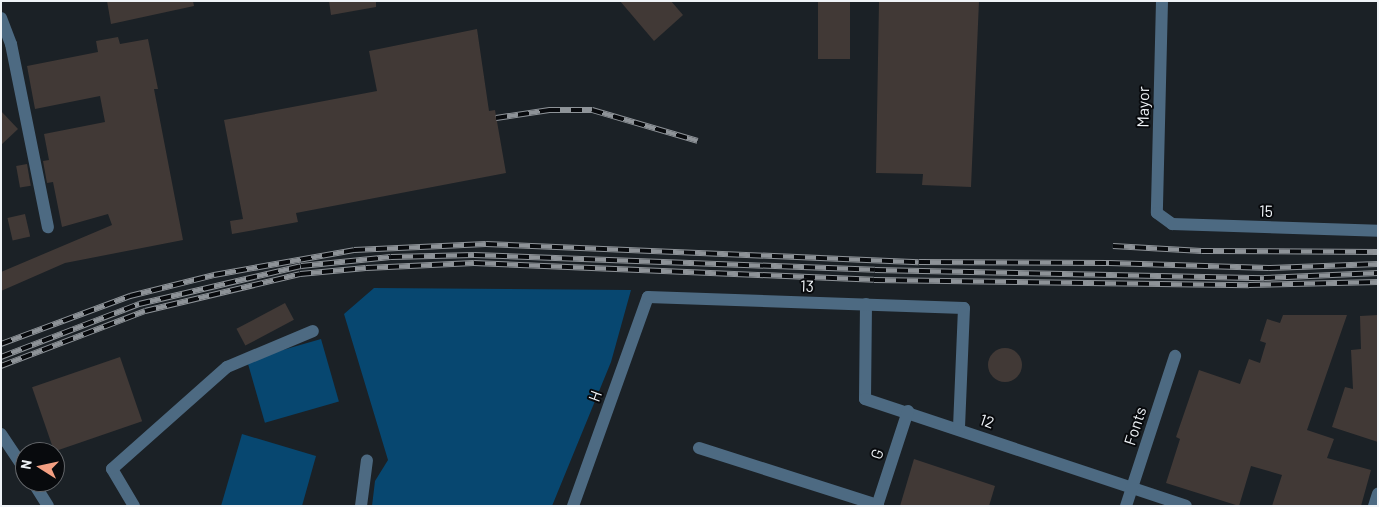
<!DOCTYPE html>
<html>
<head>
<meta charset="utf-8">
<style>
  body { margin:0 }
  #map { position:relative; width:1379px; height:507px; overflow:hidden; background:#1b2126; font-family:Barlow,sans-serif }
  div>[style] { position:absolute }
  .green>* { inset:0; background:#074770; transform-origin:0 0 }
  .building>* { inset:0; background:#413936; transform-origin:0 0 }
  .round { border-radius:50% }
  .minor>* { height:12px; margin:-6px; padding:0 6px; transform-origin:6px; border-radius:6px; background:#4d6a82 }
  .rail>* { height:5.5px; margin-top:-2.75px; transform-origin:0; background:repeating-linear-gradient(90deg,#080a0d 0 11px,#8e9398 0 22px); box-sizing:border-box; border-block:1px solid #8e9398 }
  span { translate:-50% -50%; white-space:nowrap; text-align:center; line-height:1.15; -webkit-text-stroke:4px #080a0d; paint-order:stroke }
  .street-label { font-size:16px; color:#eff3f7 }
  .frame { position:absolute; inset:0; border:2px solid #eff3f7; pointer-events:none }
  .north { position:absolute; left:15px; top:442px; width:50px; height:50px; box-sizing:border-box; background:#080a0d; border:1px solid #64676b; border-radius:50%; rotate:280deg; font-size:14px; font-weight:700; line-height:20px; text-align:center; color:#eff3f7 }
  .north::after { content:''; display:block; margin:auto; width:18px; height:22px; background:#f39f82; clip-path:polygon(50% 0,100% 100%,50% 72%,0 100%) }
</style>
</head>
<body>
<div id="map">
  <div class="green">
    <i style="clip-path:polygon(374px 288px,631px 290px,611px 362px,552px 506px,372px 506px,375px 481px,388px 460px,344px 314px)"></i>
    <i style="left:321px;top:339px;width:65px;height:77px;rotate:74deg"></i>
    <i style="clip-path:polygon(242px 434px,316px 456px,302px 506px,221px 506px)"></i>
  </div>
  <div class="building">
    <i style="clip-path:polygon(107px 1px,193px 1px,194px 6px,111px 24px)"></i>
    <i style="clip-path:polygon(329px 1px,376px 1px,376px 7px,331px 15px)"></i>
    <i style="clip-path:polygon(620px 1px,671px 1px,683px 15px,654px 41px)"></i>
    <i style="left:818px;top:1px;width:32px;height:58px"></i>
    <i style="clip-path:polygon(879px 1px,979px 1px,971px 187px,922px 185px,923px 174px,876px 173px)"></i>
    <i style="clip-path:polygon(477px 29px,489px 111px,495px 110px,506px 173px,296px 213px,298px 222px,232px 234px,230px 221px,243px 219px,224px 120px,377px 91px,369px 51px)"></i>
    <i style="clip-path:polygon(118px 37px,120px 44px,148px 39px,158px 89px,154px 89px,183px 240px,65px 263px,1px 291px,1px 272px,112px 225px,108px 214px,62px 227px,53px 182px,47px 183px,43px 161px,49px 160px,44px 134px,105px 122px,100px 96px,35px 109px,27px 66px,98px 52px,96px 41px)"></i>
    <i style="clip-path:polygon(1px 111px,18px 129px,1px 145px)"></i>
    <i style="left:27px;top:164px;width:22px;height:11px;rotate:80deg"></i>
    <i style="left:25px;top:214px;width:23px;height:18px;rotate:77deg"></i>
    <i style="left:285px;top:303px;width:19px;height:55px;rotate:62deg"></i>
    <i style="clip-path:polygon(1283px 315px,1347px 315px,1307px 430px,1334px 439px,1327px 458px,1371px 470px,1361px 506px,1272px 506px,1282px 475px,1251px 466px,1239px 506px,1166px 483px,1180px 439px,1176px 437px,1199px 370px,1240px 384px,1249px 359px,1260px 363px,1266px 343px,1260px 341px,1267px 319px,1280px 323px)"></i>
    <i style="clip-path:polygon(1378px 315px,1378px 442px,1332px 427px,1345px 387px,1353px 389px,1351px 350px,1361px 349px,1360px 316px)"></i>
    <i class="round" style="left:988px;top:348px;width:34px;height:34px"></i>
    <i style="left:120px;top:357px;width:68px;height:93px;rotate:71deg"></i>
    <i style="clip-path:polygon(914px 459px,995px 486px,989px 506px,900px 506px)"></i>
  </div>
  <div class="minor">
    <i style="left:1162px;top:1px;width:212px;rotate:91.4deg"></i>
    <i style="left:1157px;top:213px;width:19px;rotate:36deg"></i>
    <i style="left:1172px;top:224px;width:206px;rotate:1.9deg"></i>
    <i style="left:1px;top:18px;width:28px;rotate:69deg"></i>
    <i style="left:11px;top:44px;width:187px;rotate:78.6deg"></i>
    <i style="left:866px;top:304px;width:95px;rotate:90.6deg"></i>
    <i style="left:865px;top:399px;width:338px;rotate:18.4deg"></i>
    <i style="left:1px;top:434px;width:43px;rotate:56.3deg"></i>
    <i style="left:699px;top:448px;width:188px;rotate:17.7deg"></i>
    <i style="left:33px;top:482px;width:28px;rotate:58deg"></i>
    <i style="left:134px;top:506px;width:43px;rotate:-120.7deg"></i>
    <i style="left:112px;top:469px;width:154px;rotate:-41.6deg"></i>
    <i style="left:227px;top:367px;width:93px;rotate:-22.7deg"></i>
    <i style="left:361px;top:506px;width:46px;rotate:-82.6deg"></i>
    <i style="left:573px;top:506px;width:222px;rotate:-70.3deg"></i>
    <i style="left:648px;top:297px;width:316px;rotate:2deg"></i>
    <i style="left:964px;top:308px;width:121px;rotate:92.4deg"></i>
    <i style="left:877px;top:506px;width:100px;rotate:-71.9deg"></i>
    <i style="left:1126px;top:506px;width:158px;rotate:-71.9deg"></i>
    <i style="left:1374px;top:506px;width:13px;rotate:-72deg"></i>
  </div>
  <div class="rail">
    <i style="left:496px;top:118px;width:54px;rotate:-8.6deg"></i>
    <i style="left:549px;top:110px;width:43px"></i>
    <i style="left:592px;top:110px;width:110px;rotate:16.3deg"></i>
    <i style="left:1113px;top:246px;width:89px;rotate:3.2deg"></i>
    <i style="left:1202px;top:251px;width:176px;rotate:0.3deg"></i>
    <i style="left:1px;top:344px;width:138px;rotate:-20.4deg"></i>
    <i style="left:130px;top:296px;width:87px;rotate:-14deg"></i>
    <i style="left:214px;top:275px;width:142px;rotate:-10.1deg"></i>
    <i style="left:354px;top:250px;width:132px;rotate:-2.6deg"></i>
    <i style="left:486px;top:244px;width:433px;rotate:2.4deg"></i>
    <i style="left:919px;top:262px;width:190px;rotate:0.3deg"></i>
    <i style="left:1109px;top:263px;width:160px;rotate:1.8deg"></i>
    <i style="left:1269px;top:268px;width:109px;rotate:-2.1deg"></i>
    <i style="left:1px;top:357px;width:148px;rotate:-21deg"></i>
    <i style="left:139px;top:304px;width:166px;rotate:-13.2deg"></i>
    <i style="left:301px;top:266px;width:90px;rotate:-5.7deg"></i>
    <i style="left:391px;top:257px;width:83px;rotate:-1.4deg"></i>
    <i style="left:474px;top:255px;width:401px;rotate:2.1deg"></i>
    <i style="left:875px;top:270px;width:389px;rotate:1.2deg"></i>
    <i style="left:1264px;top:278px;width:114px;rotate:-2.5deg"></i>
    <i style="left:1px;top:366px;width:154px;rotate:-20.9deg"></i>
    <i style="left:145px;top:311px;width:159px;rotate:-13.4deg"></i>
    <i style="left:300px;top:274px;width:66px;rotate:-5.2deg"></i>
    <i style="left:366px;top:268px;width:108px;rotate:-2.7deg"></i>
    <i style="left:474px;top:263px;width:400px;rotate:2.4deg"></i>
    <i style="left:874px;top:280px;width:375px;rotate:0.8deg"></i>
    <i style="left:1249px;top:285px;width:129px;rotate:-1.3deg"></i>
  </div>
  <div class="street-label">
    <span style="left:1143px;top:107px;rotate:-89deg">Mayor</span>
    <span style="left:1266px;top:211px;rotate:2deg">15</span>
    <span style="left:807px;top:286px;rotate:2deg">13</span>
    <span style="left:595px;top:396px;rotate:-70deg">H</span>
    <span style="left:987px;top:421px;rotate:19deg">12</span>
    <span style="left:1135px;top:426px;rotate:-72deg">Fonts</span>
    <span style="left:877px;top:454px;rotate:-72deg">G</span>
  </div>
  <div class="frame"></div>
  <div class="north">N</div>
</div>
</body>
</html>
